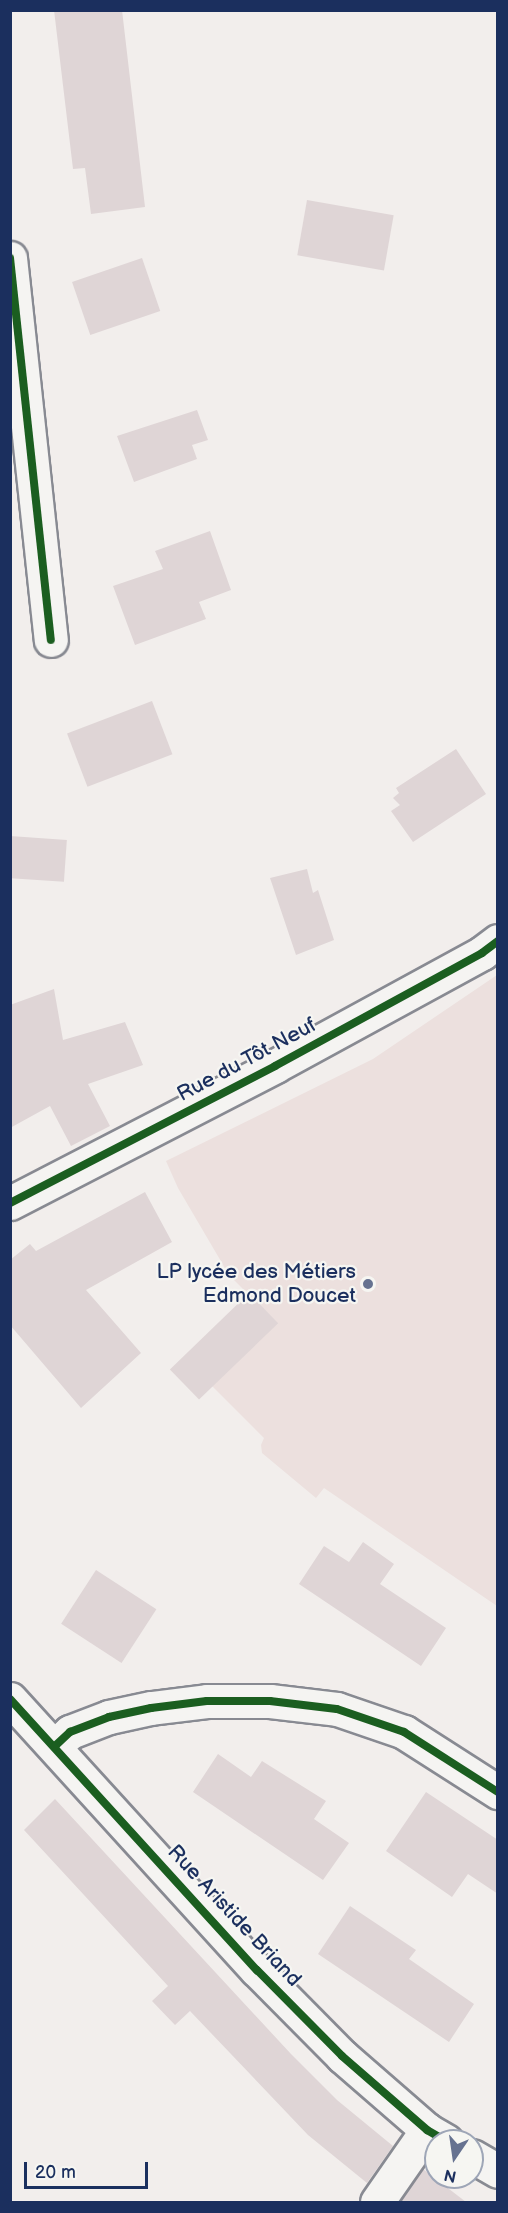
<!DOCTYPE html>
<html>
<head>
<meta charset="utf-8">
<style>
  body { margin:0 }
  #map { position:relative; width:508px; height:2213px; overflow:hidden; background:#f2eeec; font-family:"Balsamiq Sans",sans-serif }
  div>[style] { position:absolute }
  .built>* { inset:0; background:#ece0de }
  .building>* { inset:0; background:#dfd5d6; transform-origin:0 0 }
  .roads { filter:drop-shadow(2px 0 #888a92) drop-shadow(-2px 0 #888a92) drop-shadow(0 2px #888a92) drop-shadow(0 -2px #888a92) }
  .minor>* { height:33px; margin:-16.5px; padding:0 16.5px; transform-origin:16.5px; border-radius:16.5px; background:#f5f4f2 }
  .cycleway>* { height:8px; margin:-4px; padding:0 4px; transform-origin:4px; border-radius:4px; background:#1b5e20 }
  .dots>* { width:16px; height:16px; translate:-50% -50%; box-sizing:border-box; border:3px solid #f6f6f2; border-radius:50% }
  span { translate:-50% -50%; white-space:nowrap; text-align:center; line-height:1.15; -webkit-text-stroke:4.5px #f6f6f2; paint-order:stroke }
  .street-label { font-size:21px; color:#1b2f5e }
  .poi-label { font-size:21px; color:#1b2f5e }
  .right { translate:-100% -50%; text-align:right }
  .frame { position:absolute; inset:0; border:12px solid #1b2f5e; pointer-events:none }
  .north { position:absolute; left:424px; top:2129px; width:60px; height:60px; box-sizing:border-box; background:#f6f6f2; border:2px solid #9ea6b7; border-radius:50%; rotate:193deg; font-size:16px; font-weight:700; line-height:24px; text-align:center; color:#1b2f5e }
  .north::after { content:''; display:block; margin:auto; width:21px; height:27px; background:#667290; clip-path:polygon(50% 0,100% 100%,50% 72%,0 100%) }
  .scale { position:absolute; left:24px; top:2162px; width:124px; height:27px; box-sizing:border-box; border:3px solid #1b2f5e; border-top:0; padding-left:8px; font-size:18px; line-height:21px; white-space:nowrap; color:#1b2f5e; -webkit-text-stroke:4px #f6f6f2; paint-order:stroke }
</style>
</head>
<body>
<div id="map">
  <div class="built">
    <i style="clip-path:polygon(497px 975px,497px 1606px,324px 1488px,316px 1498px,262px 1453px,261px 1445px,264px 1438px,212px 1386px,277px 1323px,229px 1275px,178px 1188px,166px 1161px,373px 1059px)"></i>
  </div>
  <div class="building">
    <i style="clip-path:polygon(54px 10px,122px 10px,145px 207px,91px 214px,85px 168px,73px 169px)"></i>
    <i style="left:307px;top:200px;width:88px;height:56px;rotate:10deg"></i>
    <i style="left:142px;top:258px;width:56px;height:74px;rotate:71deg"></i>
    <i style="clip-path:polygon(197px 410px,208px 440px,192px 445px,197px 459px,134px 482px,117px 436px)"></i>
    <i style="clip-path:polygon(210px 531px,231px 590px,199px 602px,206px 619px,135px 645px,113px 586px,163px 569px,155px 551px)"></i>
    <i style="left:152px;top:701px;width:57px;height:91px;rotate:69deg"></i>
    <i style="clip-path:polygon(456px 749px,486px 794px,413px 842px,391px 811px,400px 805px,393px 798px,399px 793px,396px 788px)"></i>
    <i style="left:10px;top:836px;width:57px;height:42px;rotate:4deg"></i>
    <i style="clip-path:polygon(307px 869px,313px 893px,318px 890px,334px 940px,296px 955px,270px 878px)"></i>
    <i style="clip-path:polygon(54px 989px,63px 1040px,125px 1022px,143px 1065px,88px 1084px,110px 1126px,71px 1146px,50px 1106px,10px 1128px,10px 1005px)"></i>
    <i style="clip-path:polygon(145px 1192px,172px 1242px,86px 1290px,141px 1353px,81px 1408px,10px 1325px,10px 1260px,30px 1244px,36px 1251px)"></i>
    <i style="left:249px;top:1293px;width:42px;height:110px;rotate:46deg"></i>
    <i style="clip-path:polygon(363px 1542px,394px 1564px,380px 1584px,446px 1628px,421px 1666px,299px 1584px,324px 1546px,349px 1562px)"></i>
    <i style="left:96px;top:1570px;width:72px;height:64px;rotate:33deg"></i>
    <i style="clip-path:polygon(218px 1754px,251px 1777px,262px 1761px,326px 1801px,314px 1819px,349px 1843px,323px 1880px,193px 1792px)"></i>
    <i style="clip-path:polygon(426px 1792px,498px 1840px,498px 1894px,468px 1874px,452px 1897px,386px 1851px)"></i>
    <i style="clip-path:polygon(55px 1799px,291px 2054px,337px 2100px,393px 2146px,367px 2183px,308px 2135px,190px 2011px,175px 2025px,152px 2001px,168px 1986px,24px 1830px)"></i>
    <i style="clip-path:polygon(350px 1906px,416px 1950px,409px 1959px,474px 2004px,449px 2042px,318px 1954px)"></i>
    <i style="clip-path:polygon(423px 2169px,466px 2202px,399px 2202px)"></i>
  </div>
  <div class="roads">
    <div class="minor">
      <i style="left:10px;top:258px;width:384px;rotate:83.9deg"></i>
      <i style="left:10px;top:1203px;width:298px;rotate:-27.3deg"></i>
      <i style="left:275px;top:1066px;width:236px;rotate:-28.6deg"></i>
      <i style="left:482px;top:953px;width:20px;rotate:-37deg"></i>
      <i style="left:10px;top:1699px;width:367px;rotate:47.7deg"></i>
      <i style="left:257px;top:1970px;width:121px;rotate:45.3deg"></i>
      <i style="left:342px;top:2056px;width:113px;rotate:41deg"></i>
      <i style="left:427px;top:2130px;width:22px;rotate:30deg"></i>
      <i style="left:55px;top:1746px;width:21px;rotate:-43deg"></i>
      <i style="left:70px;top:1732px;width:42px;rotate:-21deg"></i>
      <i style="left:109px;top:1717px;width:43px;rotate:-12.1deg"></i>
      <i style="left:151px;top:1708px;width:56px;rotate:-7.1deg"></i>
      <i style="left:207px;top:1701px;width:63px"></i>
      <i style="left:270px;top:1701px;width:67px;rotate:6.8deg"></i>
      <i style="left:337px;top:1709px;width:71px;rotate:18.9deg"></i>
      <i style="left:404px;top:1732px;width:112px;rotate:32.6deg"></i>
      <i style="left:472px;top:2156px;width:30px;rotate:30deg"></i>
      <i style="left:377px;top:2202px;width:88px;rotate:-55.2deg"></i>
    </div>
  </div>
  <div class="cycleway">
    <i style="left:10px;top:258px;width:384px;rotate:83.9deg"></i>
    <i style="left:10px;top:1203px;width:298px;rotate:-27.3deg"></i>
    <i style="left:275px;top:1066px;width:236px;rotate:-28.6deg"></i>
    <i style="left:482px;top:953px;width:20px;rotate:-37deg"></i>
    <i style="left:10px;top:1699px;width:367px;rotate:47.7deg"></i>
    <i style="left:257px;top:1970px;width:121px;rotate:45.3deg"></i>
    <i style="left:342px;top:2056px;width:113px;rotate:41deg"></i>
    <i style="left:427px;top:2130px;width:22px;rotate:30deg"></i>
    <i style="left:55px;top:1746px;width:21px;rotate:-43deg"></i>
    <i style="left:70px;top:1732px;width:42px;rotate:-21deg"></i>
    <i style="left:109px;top:1717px;width:43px;rotate:-12.1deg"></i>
    <i style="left:151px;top:1708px;width:56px;rotate:-7.1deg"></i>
    <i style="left:207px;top:1701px;width:63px"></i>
    <i style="left:270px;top:1701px;width:67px;rotate:6.8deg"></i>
    <i style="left:337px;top:1709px;width:71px;rotate:18.9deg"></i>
    <i style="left:404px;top:1732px;width:112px;rotate:32.6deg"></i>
  </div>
  <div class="dots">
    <i style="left:368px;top:1284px;background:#667290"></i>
  </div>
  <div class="street-label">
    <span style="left:247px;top:1060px;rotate:-28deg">Rue du Tôt Neuf</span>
    <span style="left:234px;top:1916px;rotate:47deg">Rue Aristide Briand</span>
  </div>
  <div class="poi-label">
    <span class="right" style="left:356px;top:1284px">LP lycée des Métiers<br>Edmond Doucet</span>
  </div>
  <div class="frame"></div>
  <div class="north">N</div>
  <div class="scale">20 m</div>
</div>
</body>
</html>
